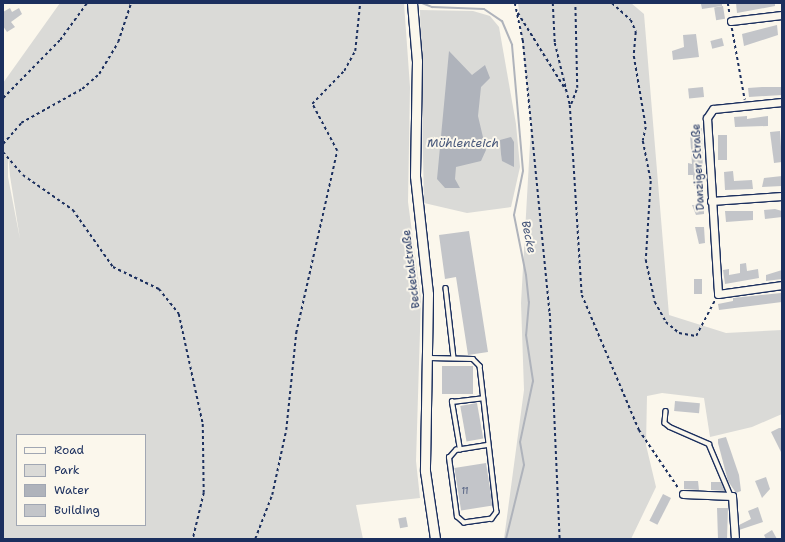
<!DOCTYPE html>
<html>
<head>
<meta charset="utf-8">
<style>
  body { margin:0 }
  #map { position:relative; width:785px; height:542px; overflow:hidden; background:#fbf7ec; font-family:"Shantell Sans",sans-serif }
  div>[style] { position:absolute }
  .green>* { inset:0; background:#dadad7 }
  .water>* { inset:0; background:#afb3bb }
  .stream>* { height:2px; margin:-1px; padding:0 1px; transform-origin:1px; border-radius:1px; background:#afb3bb }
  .building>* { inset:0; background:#c3c5c9; transform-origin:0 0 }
  .path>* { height:1.5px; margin-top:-0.75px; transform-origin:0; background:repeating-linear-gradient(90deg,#1b2f5e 0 3px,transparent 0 6px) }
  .roads { filter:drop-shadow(1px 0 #1b2f5e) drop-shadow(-1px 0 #1b2f5e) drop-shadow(0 1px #1b2f5e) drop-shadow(0 -1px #1b2f5e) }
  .lane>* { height:3.5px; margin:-1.75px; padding:0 1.75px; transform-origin:1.75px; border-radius:1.75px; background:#fbf7ec }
  .street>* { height:7px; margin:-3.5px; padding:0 3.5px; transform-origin:3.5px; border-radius:3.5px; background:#fbf7ec }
  .secondary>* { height:9px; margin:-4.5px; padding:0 4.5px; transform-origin:4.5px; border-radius:4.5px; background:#fbf7ec }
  span { translate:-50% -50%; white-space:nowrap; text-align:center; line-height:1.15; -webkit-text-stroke:4px #fbf7ec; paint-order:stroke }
  .number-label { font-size:9px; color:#455479 }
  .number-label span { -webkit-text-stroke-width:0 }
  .street-label { font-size:11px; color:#1b2f5e }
  .water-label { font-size:12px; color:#47577a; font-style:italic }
  .frame { position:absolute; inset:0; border:4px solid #1b2f5e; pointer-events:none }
  .legend { position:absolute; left:16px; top:434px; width:130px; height:92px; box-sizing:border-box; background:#fbf7ec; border:1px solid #a1a7b3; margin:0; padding:5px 7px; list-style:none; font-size:12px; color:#1b2f5e }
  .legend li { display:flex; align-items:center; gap:8px; height:20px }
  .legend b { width:20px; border:1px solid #a1a7b3 }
</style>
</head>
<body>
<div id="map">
  <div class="green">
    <i style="clip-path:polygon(evenodd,60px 3px,404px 3px,410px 87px,408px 202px,421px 299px,416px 461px,420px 498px,356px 505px,363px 539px,3px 539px,3px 83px,60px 3px,8px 153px,10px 176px,20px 239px,8px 177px,8px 153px,60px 3px,17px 435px,145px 435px,145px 525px,17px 525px,17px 435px)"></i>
    <i style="clip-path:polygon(518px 3px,631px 3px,644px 14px,669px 315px,726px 333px,782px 330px,782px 414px,752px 427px,710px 437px,704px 398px,662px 393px,647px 396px,646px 445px,656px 487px,631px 539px,504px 539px,524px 390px,521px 303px,531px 126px)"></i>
    <i style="clip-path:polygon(420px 10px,473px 11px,490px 16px,499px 27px,516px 124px,520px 167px,511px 207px,467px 213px,424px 203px)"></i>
  </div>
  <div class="water">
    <i style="clip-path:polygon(449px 51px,472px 75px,485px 65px,490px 78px,481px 87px,478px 116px,486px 150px,481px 161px,456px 167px,455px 179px,460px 188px,445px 188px,437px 179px)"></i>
    <i style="clip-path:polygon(511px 137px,514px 142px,514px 167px,502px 161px,501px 154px,500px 140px)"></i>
  </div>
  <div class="stream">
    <i style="left:422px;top:3px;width:11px;rotate:22deg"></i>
    <i style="left:432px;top:7px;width:52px;rotate:2.2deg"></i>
    <i style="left:484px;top:9px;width:22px;rotate:34deg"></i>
    <i style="left:502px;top:21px;width:26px;rotate:67deg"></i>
    <i style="left:512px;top:45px;width:126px;rotate:85deg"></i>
    <i style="left:523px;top:171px;width:45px;rotate:101.6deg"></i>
    <i style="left:514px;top:215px;width:61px;rotate:78.7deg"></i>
    <i style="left:526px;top:275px;width:27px;rotate:84deg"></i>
    <i style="left:529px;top:302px;width:33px;rotate:95deg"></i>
    <i style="left:526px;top:335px;width:47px;rotate:81.3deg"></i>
    <i style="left:533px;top:381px;width:62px;rotate:102deg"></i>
    <i style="left:520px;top:442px;width:23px;rotate:80deg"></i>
    <i style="left:524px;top:465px;width:76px;rotate:103.7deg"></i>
  </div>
  <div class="building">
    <i style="clip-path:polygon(722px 3px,722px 6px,702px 9px,701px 4px)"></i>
    <i style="clip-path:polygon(736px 3px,775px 3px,775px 6px,737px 13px)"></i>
    <i style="left:723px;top:6px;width:13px;height:9px;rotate:81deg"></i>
    <i style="clip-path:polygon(10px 8px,12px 12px,19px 8px,22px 14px,11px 22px,15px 27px,7px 32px,3px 26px,3px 12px)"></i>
    <i style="clip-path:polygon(777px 25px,778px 35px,744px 46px,742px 34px)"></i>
    <i style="clip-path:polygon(696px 34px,699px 57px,673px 60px,672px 51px,684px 47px,683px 35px)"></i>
    <i style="left:722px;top:38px;width:8px;height:12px;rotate:76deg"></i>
    <i style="left:703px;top:87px;width:10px;height:15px;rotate:84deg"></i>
    <i style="clip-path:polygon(762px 87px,782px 87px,782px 95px,749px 97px,748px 88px)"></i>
    <i style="clip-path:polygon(747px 116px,747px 119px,768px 116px,768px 126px,735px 127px,734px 117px)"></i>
    <i style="clip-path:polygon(696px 128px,702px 128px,703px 185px,694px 186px,693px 175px,688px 175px,688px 163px,692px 164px,690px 134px,696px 134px)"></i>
    <i style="clip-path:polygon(780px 131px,782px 162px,774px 163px,770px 132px)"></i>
    <i style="left:718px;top:135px;width:9px;height:25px"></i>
    <i style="clip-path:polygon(733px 171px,734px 181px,752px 180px,753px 189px,725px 190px,724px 172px)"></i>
    <i style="clip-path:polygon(782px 176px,782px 186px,762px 187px,764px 178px)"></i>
    <i style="clip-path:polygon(692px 205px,704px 205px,704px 214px,696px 215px)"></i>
    <i style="clip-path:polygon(775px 209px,782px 211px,782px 217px,765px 219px,764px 210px)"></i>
    <i style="clip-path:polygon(725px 211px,753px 211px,753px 220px,726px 222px)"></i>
    <i style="clip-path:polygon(695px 227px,704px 227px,705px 243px,699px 244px)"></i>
    <i style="clip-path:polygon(469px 231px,488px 352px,468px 355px,456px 277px,445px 279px,439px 235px)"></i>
    <i style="clip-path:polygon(746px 263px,747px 271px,758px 269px,759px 278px,725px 284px,723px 270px,729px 269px,729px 275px,740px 273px,740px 264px)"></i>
    <i style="clip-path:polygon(782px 270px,782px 279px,766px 281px,766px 275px)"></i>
    <i style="left:694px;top:279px;width:8px;height:15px"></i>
    <i style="clip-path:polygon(781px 293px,782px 302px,719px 310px,718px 304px,733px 301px,733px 298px)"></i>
    <i style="left:442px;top:366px;width:31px;height:28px"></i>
    <i style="left:675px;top:401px;width:25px;height:10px;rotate:5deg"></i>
    <i style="left:477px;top:403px;width:36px;height:17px;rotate:80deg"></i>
    <i style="clip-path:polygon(779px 428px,782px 428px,782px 454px,771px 432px)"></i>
    <i style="clip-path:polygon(726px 437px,739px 475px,741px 491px,736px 493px,728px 481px,718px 443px,718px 439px)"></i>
    <i style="left:486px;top:463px;width:43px;height:32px;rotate:81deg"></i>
    <i style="clip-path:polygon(766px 477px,770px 489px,762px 498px,755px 481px)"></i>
    <i style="clip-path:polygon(684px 481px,698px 481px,699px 490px,684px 489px)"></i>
    <i style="clip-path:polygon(711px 482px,721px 482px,725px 491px,711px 490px)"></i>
    <i style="left:663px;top:494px;width:9px;height:30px;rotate:27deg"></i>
    <i style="clip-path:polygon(758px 507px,763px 522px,739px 530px,739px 525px,751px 519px,748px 511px)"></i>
    <i style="clip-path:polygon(717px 508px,728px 508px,727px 539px,718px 539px)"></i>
    <i style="left:406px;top:517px;width:10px;height:8px;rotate:79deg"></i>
    <i style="clip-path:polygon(772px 530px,777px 539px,766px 539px,764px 535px)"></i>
  </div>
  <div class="path">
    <i style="left:515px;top:3px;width:38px;rotate:78deg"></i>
    <i style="left:523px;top:40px;width:274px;rotate:84.4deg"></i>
    <i style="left:550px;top:313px;width:226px;rotate:87.5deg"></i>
    <i style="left:553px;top:3px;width:40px;rotate:87.1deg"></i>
    <i style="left:555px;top:43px;width:64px;rotate:76.4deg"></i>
    <i style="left:570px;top:105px;width:190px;rotate:86.4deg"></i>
    <i style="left:582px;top:295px;width:147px;rotate:67.1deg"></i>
    <i style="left:639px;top:430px;width:71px;rotate:55.9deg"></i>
    <i style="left:612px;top:3px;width:25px;rotate:42deg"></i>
    <i style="left:631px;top:20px;width:13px;rotate:67deg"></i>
    <i style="left:636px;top:32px;width:24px;rotate:95deg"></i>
    <i style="left:634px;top:56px;width:72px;rotate:80.4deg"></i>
    <i style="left:646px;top:127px;width:14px;rotate:102deg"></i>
    <i style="left:643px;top:141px;width:41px;rotate:78.7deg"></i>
    <i style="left:651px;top:181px;width:79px;rotate:93.6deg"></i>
    <i style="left:646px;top:260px;width:43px;rotate:77.9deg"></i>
    <i style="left:655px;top:302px;width:23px;rotate:61deg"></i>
    <i style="left:666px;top:322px;width:17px;rotate:40deg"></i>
    <i style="left:679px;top:333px;width:17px;rotate:10deg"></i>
    <i style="left:696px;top:336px;width:41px;rotate:-62.2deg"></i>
    <i style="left:728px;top:3px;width:12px;rotate:81deg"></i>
    <i style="left:518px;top:13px;width:91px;rotate:58.1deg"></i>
    <i style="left:732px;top:28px;width:73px;rotate:79.8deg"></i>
    <i style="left:3px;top:98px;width:81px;rotate:-45.5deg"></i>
    <i style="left:60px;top:40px;width:46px;rotate:-53.9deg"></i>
    <i style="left:571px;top:104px;width:17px;rotate:-69deg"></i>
    <i style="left:577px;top:88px;width:85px;rotate:-91.3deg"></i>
    <i style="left:3px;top:144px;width:28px;rotate:-49deg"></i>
    <i style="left:21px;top:123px;width:70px;rotate:-29.1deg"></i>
    <i style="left:82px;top:89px;width:23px;rotate:-41deg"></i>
    <i style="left:99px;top:74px;width:37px;rotate:-59deg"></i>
    <i style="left:118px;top:42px;width:41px;rotate:-71.6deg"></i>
    <i style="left:3px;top:152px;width:30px;rotate:49deg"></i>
    <i style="left:23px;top:175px;width:61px;rotate:35deg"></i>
    <i style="left:73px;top:210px;width:70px;rotate:54.9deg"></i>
    <i style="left:113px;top:267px;width:51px;rotate:25.6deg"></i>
    <i style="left:159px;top:289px;width:32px;rotate:51deg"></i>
    <i style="left:179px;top:314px;width:113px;rotate:77.7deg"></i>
    <i style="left:203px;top:424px;width:69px;rotate:89.2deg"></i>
    <i style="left:204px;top:493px;width:47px;rotate:103.4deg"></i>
    <i style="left:255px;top:539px;width:47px;rotate:-68.9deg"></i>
    <i style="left:272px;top:495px;width:66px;rotate:-77.8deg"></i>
    <i style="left:286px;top:430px;width:98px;rotate:-84.1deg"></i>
    <i style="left:296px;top:333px;width:187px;rotate:-77.3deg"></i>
    <i style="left:337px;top:151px;width:53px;rotate:-118deg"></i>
    <i style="left:312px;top:104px;width:46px;rotate:-45.9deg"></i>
    <i style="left:344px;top:71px;width:23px;rotate:-61deg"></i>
    <i style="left:355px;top:51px;width:48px;rotate:-84.1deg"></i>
  </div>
  <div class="roads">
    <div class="lane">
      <i style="left:446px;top:288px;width:70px;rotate:83.5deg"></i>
      <i style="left:430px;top:358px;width:43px;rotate:1.3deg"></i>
      <i style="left:473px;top:359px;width:10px;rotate:45deg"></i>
      <i style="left:480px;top:366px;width:147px;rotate:83.4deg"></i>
      <i style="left:497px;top:512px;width:9px;rotate:126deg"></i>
      <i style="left:492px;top:519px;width:28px;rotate:172deg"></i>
      <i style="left:464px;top:523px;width:9px;rotate:-139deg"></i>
      <i style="left:457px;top:517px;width:60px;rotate:-97.7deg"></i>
      <i style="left:449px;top:458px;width:11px;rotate:-49deg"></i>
      <i style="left:456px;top:450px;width:31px;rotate:-9deg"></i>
      <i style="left:666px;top:411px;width:12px;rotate:95deg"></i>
      <i style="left:665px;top:423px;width:6px;rotate:39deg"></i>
      <i style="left:670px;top:427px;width:43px;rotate:23.6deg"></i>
      <i style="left:709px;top:444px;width:56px;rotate:67.1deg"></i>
      <i style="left:460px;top:450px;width:49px;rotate:-99.5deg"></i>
      <i style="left:452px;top:402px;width:31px;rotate:-7deg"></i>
    </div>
    <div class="street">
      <i style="left:731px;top:21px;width:51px;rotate:-6.7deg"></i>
      <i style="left:782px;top:102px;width:69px;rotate:174.2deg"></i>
      <i style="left:713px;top:109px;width:11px;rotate:124deg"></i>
      <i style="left:707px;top:118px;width:176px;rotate:86.4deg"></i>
      <i style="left:718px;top:294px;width:65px;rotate:-8deg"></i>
      <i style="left:711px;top:201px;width:71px;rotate:-4deg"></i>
      <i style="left:683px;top:494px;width:49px;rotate:2.3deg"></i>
      <i style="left:732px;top:496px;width:43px;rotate:86deg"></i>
    </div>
    <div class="secondary">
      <i style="left:412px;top:3px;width:58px;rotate:85.1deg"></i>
      <i style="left:417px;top:61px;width:115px;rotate:91deg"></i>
      <i style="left:415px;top:176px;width:119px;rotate:83.7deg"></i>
      <i style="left:428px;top:294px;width:177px;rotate:91deg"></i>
      <i style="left:425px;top:471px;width:69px;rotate:81.6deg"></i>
    </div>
  </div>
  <div class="number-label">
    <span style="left:465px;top:491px">11</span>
  </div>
  <div class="street-label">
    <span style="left:699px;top:167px;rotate:-93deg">Danziger Straße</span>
    <span style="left:412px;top:269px;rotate:-97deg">Becketalstraße</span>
  </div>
  <div class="water-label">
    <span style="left:463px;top:144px">Mühlenteich</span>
    <span style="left:528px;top:237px;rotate:78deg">Becke</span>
  </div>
  <div class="frame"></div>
  <ul class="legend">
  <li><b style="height:5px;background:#fbf7ec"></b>Road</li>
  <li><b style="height:11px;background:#dadad7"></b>Park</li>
  <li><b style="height:11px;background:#afb3bb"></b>Water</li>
  <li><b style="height:11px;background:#c3c5c9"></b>Building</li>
  </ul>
</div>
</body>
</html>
